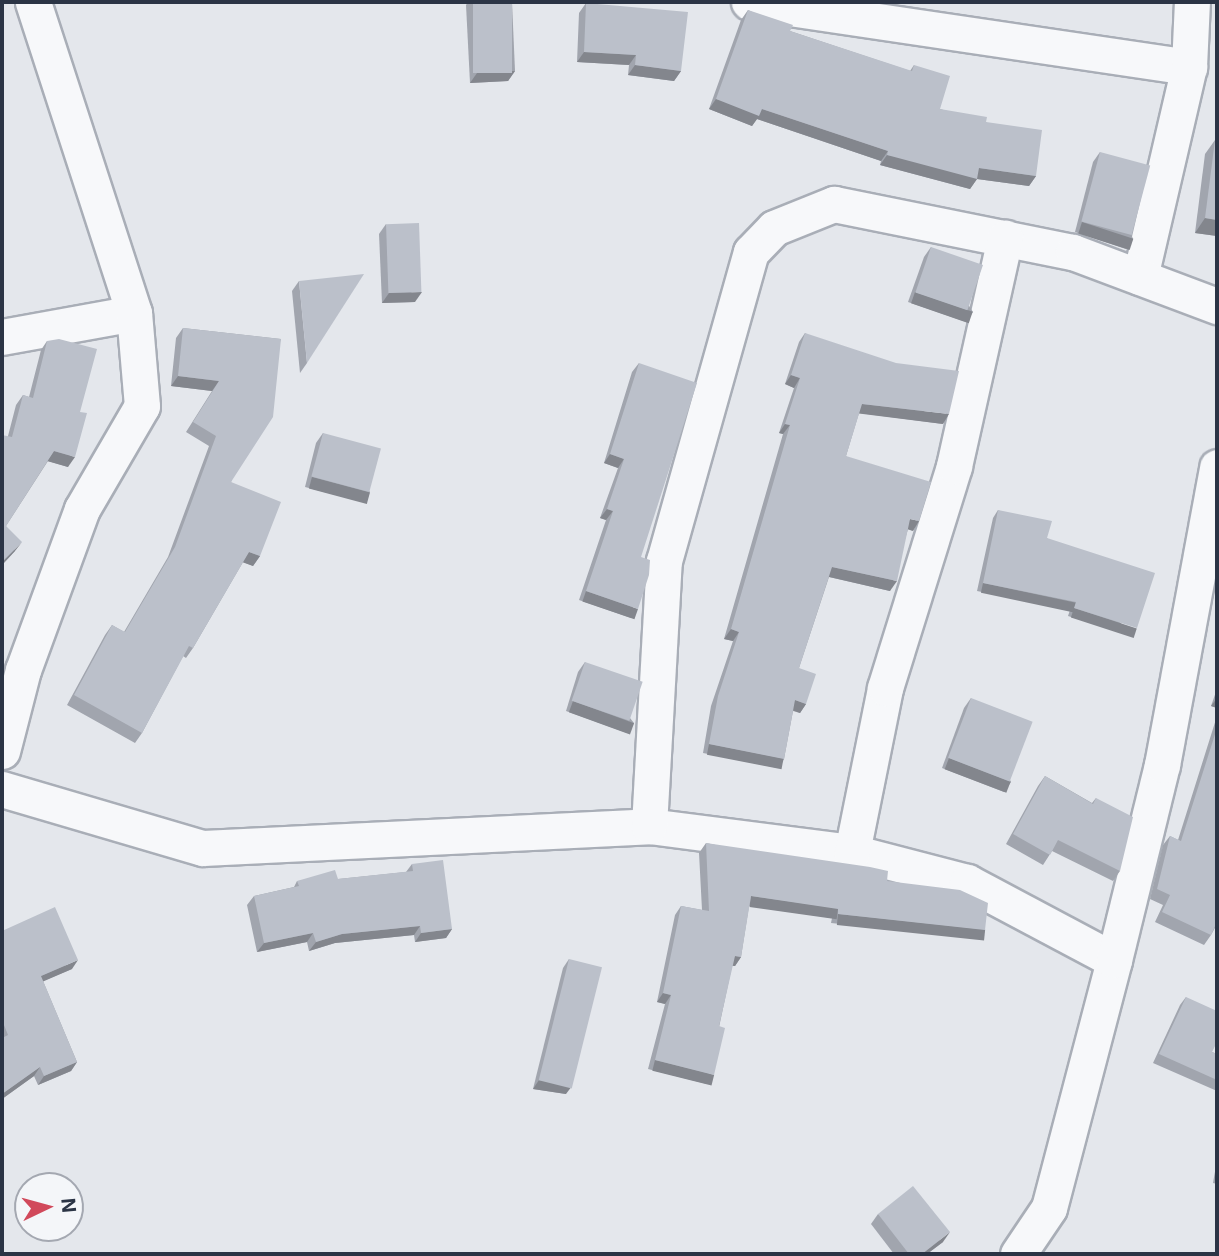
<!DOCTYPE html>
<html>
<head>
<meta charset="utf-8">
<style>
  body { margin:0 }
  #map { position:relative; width:1219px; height:1256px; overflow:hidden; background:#e4e7ec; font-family:Inter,sans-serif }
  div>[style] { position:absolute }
  .roads { filter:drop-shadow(2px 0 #a9aeb7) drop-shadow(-2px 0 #a9aeb7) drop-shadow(0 2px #a9aeb7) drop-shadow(0 -2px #a9aeb7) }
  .street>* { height:35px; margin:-17.5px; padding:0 17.5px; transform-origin:17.5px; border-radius:17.5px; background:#f7f8fa }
  .wall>* { inset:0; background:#a1a5ae }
  .shaded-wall>* { inset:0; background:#83868d; transform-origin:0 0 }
  .building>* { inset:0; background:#bbc0ca; transform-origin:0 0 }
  span { translate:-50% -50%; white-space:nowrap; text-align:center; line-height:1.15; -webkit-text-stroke:5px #f4f6f9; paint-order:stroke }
  .frame { position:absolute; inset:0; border:4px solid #2b3445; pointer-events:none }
  .north { position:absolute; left:14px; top:1172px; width:70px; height:70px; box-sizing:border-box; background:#f4f6f9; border:2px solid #a4a8b1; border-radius:50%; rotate:85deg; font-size:19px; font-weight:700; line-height:28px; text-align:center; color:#2b3445 }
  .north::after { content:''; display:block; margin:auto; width:24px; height:32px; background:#d1495b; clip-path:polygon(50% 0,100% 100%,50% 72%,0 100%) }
</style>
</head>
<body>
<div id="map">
  <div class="roads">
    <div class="street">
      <i style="left:749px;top:2px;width:445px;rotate:8.4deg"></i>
      <i style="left:1140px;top:277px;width:216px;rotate:-76.9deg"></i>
      <i style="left:1189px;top:67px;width:65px;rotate:-87.4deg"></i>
      <i style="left:2px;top:337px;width:134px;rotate:-10.3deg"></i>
      <i style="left:2px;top:751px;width:84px;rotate:-75.5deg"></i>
      <i style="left:23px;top:670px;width:171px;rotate:-69.9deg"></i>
      <i style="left:82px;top:509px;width:119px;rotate:-59.8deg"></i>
      <i style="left:142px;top:406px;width:93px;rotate:-94.9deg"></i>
      <i style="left:134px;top:313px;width:327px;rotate:-108deg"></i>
      <i style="left:2px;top:789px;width:209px;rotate:16.4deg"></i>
      <i style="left:203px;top:848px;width:447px;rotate:-2.8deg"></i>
      <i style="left:649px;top:826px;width:205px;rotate:7.3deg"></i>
      <i style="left:852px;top:852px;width:119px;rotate:14.6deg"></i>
      <i style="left:967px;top:882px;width:166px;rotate:28deg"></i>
      <i style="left:649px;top:826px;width:265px;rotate:-86.8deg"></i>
      <i style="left:664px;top:561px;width:321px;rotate:-74.3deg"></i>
      <i style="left:751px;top:252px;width:33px;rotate:-46deg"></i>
      <i style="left:774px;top:228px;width:65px;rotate:-21.8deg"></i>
      <i style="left:834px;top:204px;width:244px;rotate:11.4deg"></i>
      <i style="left:1073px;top:252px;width:154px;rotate:20.6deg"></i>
      <i style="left:852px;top:852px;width:167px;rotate:-78.6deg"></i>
      <i style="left:885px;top:688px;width:232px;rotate:-72.7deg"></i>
      <i style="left:954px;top:466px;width:234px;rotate:-77.4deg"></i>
      <i style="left:1018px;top:1254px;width:55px;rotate:-56deg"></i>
      <i style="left:1049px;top:1208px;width:256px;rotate:-75.3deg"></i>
      <i style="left:1114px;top:960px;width:201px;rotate:-76.2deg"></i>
      <i style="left:1162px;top:765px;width:303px;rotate:-79.5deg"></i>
    </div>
  </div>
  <div class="wall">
    <i style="clip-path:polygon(468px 2px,512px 2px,515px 71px,508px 81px,470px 83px,466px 5px)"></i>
    <i style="clip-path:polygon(586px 3px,681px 71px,674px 81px,628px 75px,629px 65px,577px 62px,579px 13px)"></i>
    <i style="clip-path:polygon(748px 10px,790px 31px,910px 71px,914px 65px,940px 109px,986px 122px,1036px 176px,1029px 186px,977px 179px,970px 189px,880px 165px,881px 161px,757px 119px,752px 126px,709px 109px,741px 20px)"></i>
    <i style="clip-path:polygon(1215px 140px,1217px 236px,1195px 233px,1205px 154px)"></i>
    <i style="clip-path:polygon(1100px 152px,1133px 239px,1126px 249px,1075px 232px,1093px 162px)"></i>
    <i style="clip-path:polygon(386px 224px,415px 302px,382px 303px,379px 234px)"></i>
    <i style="clip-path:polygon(931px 247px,973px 312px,966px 322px,908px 302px,924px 257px)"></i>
    <i style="clip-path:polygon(299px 281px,307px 363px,300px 373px,292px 291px)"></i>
    <i style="clip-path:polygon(183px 328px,281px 339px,231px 482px,260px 556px,253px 566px,243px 562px,193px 648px,186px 658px,183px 656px,142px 733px,135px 743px,67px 705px,105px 635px,112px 625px,124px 632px,168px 557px,209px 446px,186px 432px,212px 391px,171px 386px,176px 338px)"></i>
    <i style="clip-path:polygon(805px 333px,943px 424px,859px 413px,846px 456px,913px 531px,908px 529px,890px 591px,829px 577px,799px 668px,806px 704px,800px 713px,793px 711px,784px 759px,778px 768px,703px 753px,711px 706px,733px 641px,724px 639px,783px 434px,779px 433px,794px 388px,785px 384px,799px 342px)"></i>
    <i style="clip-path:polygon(47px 341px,80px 412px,68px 467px,48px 461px,6px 526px,15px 551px,2px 565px,8px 436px,16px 405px,23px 395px,29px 397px,41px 350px)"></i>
    <i style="clip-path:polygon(639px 363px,641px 557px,631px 618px,579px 600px,606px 520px,600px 518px,618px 468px,604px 463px,632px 372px)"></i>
    <i style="clip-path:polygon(323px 433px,370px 492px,363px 502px,305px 487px,316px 443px)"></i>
    <i style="clip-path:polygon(998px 510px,1047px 538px,1132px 636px,1068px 616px,1070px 610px,977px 591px,993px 518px)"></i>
    <i style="clip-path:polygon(585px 662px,634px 723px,627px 733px,566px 711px,578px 672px)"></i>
    <i style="clip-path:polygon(1217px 689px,1217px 708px,1211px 706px)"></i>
    <i style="clip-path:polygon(971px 698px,1011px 782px,1004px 792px,942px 768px,964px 708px)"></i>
    <i style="clip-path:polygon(1217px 716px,1217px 926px,1216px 926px,1211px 935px,1204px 945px,1155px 922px,1163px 905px,1150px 899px,1163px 845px,1170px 836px,1178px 840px)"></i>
    <i style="clip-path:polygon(1045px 776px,1092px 803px,1096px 798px,1120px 871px,1113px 881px,1052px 851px,1043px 865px,1006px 844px,1038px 786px)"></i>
    <i style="clip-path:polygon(706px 843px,887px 881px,985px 930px,978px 939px,831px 923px,832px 918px,749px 906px,741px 957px,735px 966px,732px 966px,707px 1084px,648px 1069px,665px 1004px,657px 1002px,675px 915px,681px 906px,702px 910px,699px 853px)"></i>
    <i style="clip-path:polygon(412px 864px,452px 929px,446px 938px,415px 942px,414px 935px,335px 943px,309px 951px,307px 942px,257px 952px,247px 905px,254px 896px,294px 887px,297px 881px,338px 879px,406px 872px)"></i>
    <i style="clip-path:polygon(2px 931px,72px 969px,43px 981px,77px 1062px,71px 1071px,38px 1085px,34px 1076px,2px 1099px)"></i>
    <i style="clip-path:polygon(569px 959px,566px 1094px,533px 1089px,563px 968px)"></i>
    <i style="clip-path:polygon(1186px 997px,1212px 1052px,1217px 1054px,1217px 1091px,1153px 1063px,1180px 1005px)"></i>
    <i style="clip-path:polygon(1217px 1160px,1217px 1184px,1213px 1183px)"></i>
    <i style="clip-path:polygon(878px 1214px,943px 1242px,927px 1254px,894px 1254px,871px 1224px)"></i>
  </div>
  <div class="shaded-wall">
    <i style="clip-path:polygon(584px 52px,636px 55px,629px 65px,577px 62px)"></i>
    <i style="clip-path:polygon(635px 65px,681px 71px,674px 81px,628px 75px)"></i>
    <i style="clip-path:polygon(515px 71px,508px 81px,470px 83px,477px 73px)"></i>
    <i style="clip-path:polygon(716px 99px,762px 109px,888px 151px,881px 161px,757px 119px,752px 126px,709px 109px)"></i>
    <i style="clip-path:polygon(887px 155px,979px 168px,1036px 176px,1029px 186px,977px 179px,970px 189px,880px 165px)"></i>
    <i style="clip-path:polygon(1205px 218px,1217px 220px,1217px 236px,1195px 233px)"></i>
    <i style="left:1082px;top:222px;width:54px;height:12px;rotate:18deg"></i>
    <i style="clip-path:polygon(422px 292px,415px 302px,382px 303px,389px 293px)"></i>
    <i style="left:915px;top:292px;width:61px;height:12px;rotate:19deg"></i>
    <i style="clip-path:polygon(791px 375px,800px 378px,794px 388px,785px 384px)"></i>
    <i style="clip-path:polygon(178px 376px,219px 381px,212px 391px,171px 386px)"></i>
    <i style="clip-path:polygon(862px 404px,949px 414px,943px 424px,855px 413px)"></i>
    <i style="clip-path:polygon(785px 424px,790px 425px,783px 434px,779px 433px)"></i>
    <i style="clip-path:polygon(54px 451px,75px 457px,68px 467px,47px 461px)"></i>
    <i style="clip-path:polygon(610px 454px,624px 459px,618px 468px,604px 463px)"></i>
    <i style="left:312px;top:477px;width:60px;height:12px;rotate:15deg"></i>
    <i style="clip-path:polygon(607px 509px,613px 511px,606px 520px,600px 518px)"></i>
    <i style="clip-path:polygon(910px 519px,919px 521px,913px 531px,904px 528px)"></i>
    <i style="clip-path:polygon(22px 542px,15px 551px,2px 565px,2px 562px)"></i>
    <i style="clip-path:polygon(249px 552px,260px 556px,253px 566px,242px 562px)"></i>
    <i style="clip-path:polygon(832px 567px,897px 581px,890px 591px,825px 576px)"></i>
    <i style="left:983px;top:583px;width:95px;height:10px;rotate:12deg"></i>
    <i style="left:586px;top:591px;width:55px;height:11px;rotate:19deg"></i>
    <i style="left:1074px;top:608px;width:66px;height:10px;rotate:18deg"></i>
    <i style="clip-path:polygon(731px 629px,739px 632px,733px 641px,724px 639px)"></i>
    <i style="clip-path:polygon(1217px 698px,1217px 708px,1211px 706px)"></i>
    <i style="clip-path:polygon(795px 700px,806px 704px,800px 713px,789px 709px)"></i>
    <i style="left:573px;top:701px;width:65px;height:12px;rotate:20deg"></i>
    <i style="left:709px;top:744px;width:76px;height:11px;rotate:11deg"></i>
    <i style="left:949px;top:758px;width:66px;height:12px;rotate:21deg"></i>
    <i style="left:751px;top:896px;width:88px;height:11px;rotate:8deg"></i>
    <i style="left:838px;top:914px;width:148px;height:11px;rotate:6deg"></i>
    <i style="clip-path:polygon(420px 926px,414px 935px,335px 943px,309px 951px,316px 942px,342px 934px)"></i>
    <i style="clip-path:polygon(452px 929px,446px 938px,415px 942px,421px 933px)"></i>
    <i style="clip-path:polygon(313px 933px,307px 942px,257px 952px,264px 943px)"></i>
    <i style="clip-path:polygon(735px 956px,741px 957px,735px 966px,728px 965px)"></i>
    <i style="clip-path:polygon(78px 960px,72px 969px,35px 985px,41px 976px)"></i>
    <i style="clip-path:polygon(663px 993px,671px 995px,665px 1004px,657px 1002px)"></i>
    <i style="left:655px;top:1060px;width:61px;height:11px;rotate:14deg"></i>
    <i style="clip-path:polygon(77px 1062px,71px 1071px,38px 1085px,44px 1076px)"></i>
    <i style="clip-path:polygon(40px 1067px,34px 1076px,2px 1099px,2px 1094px)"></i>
    <i style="clip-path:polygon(539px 1080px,572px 1086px,566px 1094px,533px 1089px)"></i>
    <i style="clip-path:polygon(950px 1232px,943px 1242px,927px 1254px,922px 1254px)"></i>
  </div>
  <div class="building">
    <i style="left:473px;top:2px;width:39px;height:71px"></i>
    <i style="clip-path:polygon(586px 3px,688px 12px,681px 71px,635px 65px,636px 55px,584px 52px)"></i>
    <i style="clip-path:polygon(748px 10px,793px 25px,790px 31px,912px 71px,914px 65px,950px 76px,940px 109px,987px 117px,986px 122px,1042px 130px,1036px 176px,979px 168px,977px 179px,887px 155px,888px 151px,762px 109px,759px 116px,716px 99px)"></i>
    <i style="clip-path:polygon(1215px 140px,1217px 140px,1217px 220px,1205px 218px)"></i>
    <i style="left:1100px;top:152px;width:52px;height:72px;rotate:15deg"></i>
    <i style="left:419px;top:223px;width:69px;height:33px;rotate:88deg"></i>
    <i style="left:931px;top:247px;width:55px;height:48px;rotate:19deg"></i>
    <i style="clip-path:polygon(364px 274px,307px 363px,299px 281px)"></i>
    <i style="clip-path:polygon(183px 328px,281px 339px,273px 417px,231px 482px,281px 502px,260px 556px,249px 552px,193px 648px,189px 646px,142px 733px,74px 695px,112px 625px,125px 632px,175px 547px,216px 436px,193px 422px,219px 381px,178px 376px)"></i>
    <i style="clip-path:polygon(805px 333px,896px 363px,959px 371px,949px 414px,862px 404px,846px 456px,931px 482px,919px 521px,910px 519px,897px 581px,832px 567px,799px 668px,816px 674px,806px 704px,795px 700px,784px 759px,709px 744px,718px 696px,739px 632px,731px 629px,790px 425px,785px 424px,800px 378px,791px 375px)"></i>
    <i style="clip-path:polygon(59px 339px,97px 349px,80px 412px,87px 413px,75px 457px,54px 451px,6px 526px,22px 542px,2px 562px,2px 435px,12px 437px,23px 395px,33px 398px,47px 341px)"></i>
    <i style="clip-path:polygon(639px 363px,697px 383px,641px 557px,650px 560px,649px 575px,638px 609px,586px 591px,613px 511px,607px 509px,624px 459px,610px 454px)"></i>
    <i style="left:323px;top:433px;width:60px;height:45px;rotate:15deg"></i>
    <i style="clip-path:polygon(998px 510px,1052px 521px,1047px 538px,1155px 573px,1137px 628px,1074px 608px,1076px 602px,983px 583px)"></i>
    <i style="left:585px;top:662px;width:61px;height:41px;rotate:19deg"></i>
    <i style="left:971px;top:698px;width:66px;height:64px;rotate:21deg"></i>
    <i style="clip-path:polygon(1217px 728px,1217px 922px,1211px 935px,1162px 912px,1170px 895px,1157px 889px,1170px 836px,1181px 841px)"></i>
    <i style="clip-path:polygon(1045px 776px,1093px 804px,1096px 798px,1133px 817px,1120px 871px,1058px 840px,1050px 855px,1013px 834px)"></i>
    <i style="clip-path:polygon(706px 843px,870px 867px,888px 871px,887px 881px,960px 890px,988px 903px,985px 930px,838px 914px,838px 909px,751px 896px,741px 957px,735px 956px,719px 1026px,725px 1028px,714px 1075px,655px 1060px,671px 995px,663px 993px,681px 906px,709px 911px)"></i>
    <i style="clip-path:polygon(443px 860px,452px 929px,421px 933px,420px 926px,342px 934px,316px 942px,313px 933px,264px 943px,254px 896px,299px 886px,297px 881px,335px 870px,338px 879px,413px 871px,412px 864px)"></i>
    <i style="clip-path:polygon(55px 907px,78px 960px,41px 976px,77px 1062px,44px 1076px,40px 1067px,2px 1094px,2px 1038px,8px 1035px,2px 1020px,2px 931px)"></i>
    <i style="left:569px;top:959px;width:34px;height:125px;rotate:14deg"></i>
    <i style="clip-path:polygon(1186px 997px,1217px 1011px,1217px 1042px,1212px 1052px,1217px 1054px,1217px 1080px,1159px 1054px)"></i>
    <i style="clip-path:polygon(913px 1186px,950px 1232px,922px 1254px,909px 1254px,878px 1214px)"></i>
  </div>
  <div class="frame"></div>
  <div class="north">N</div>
</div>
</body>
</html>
